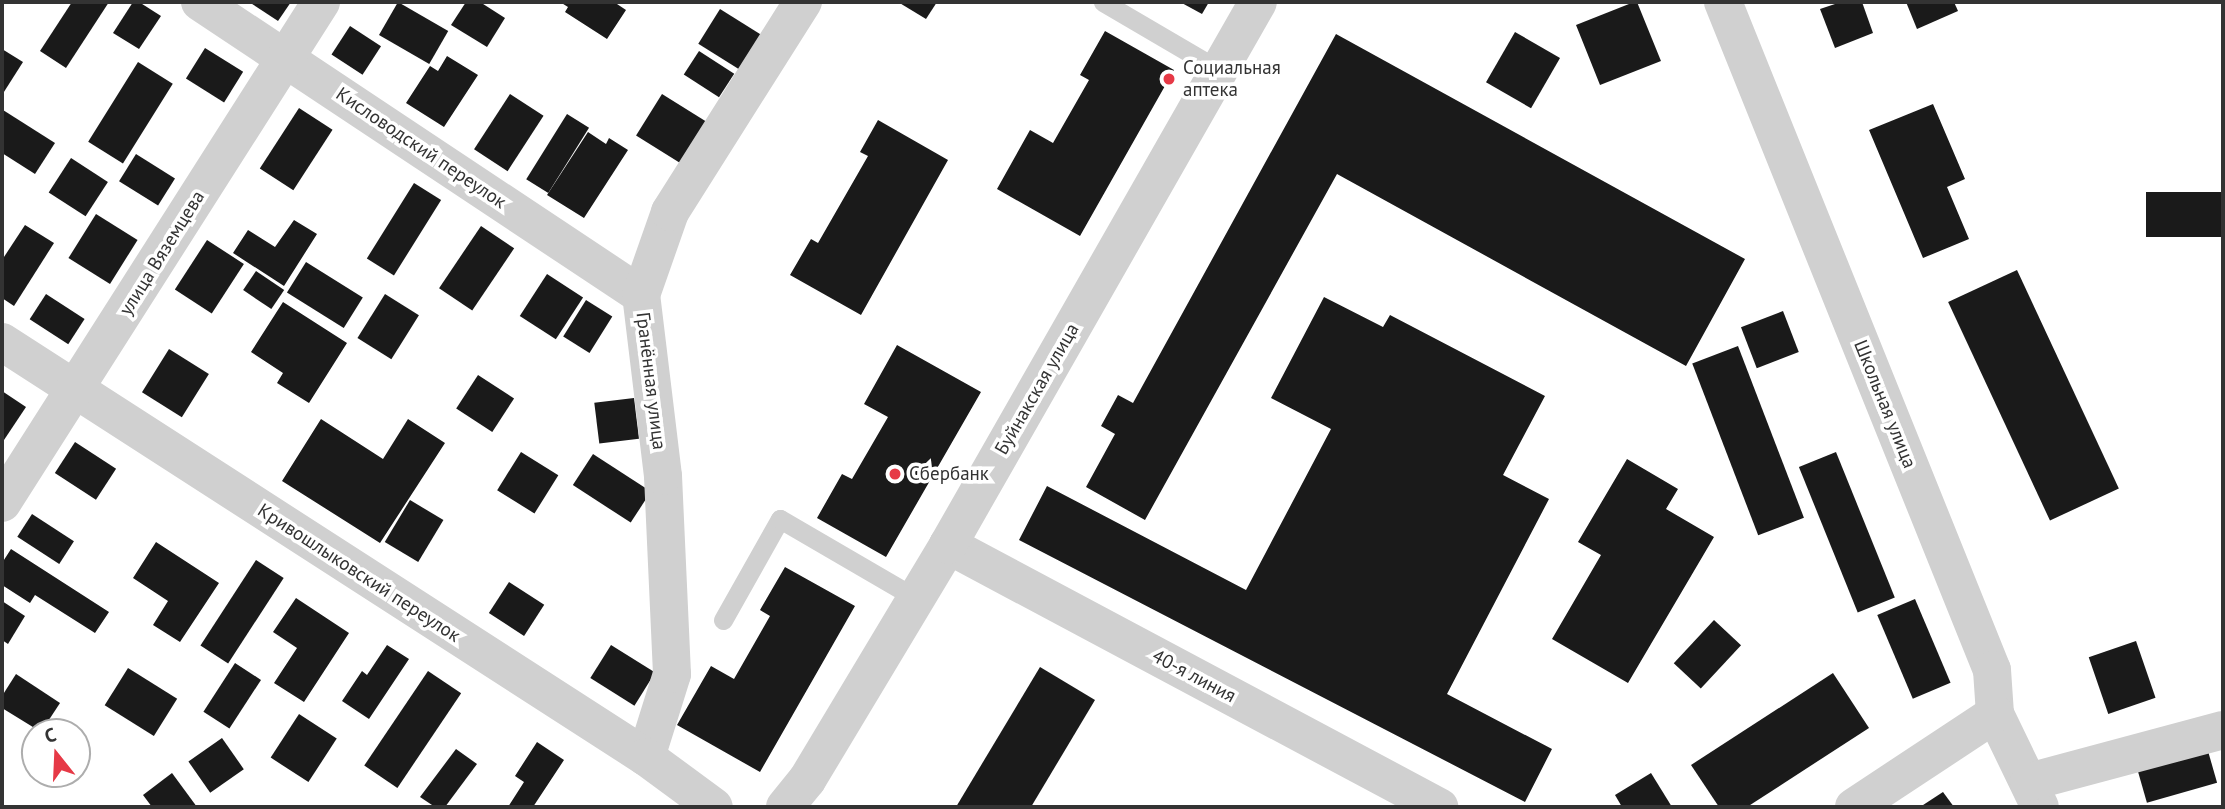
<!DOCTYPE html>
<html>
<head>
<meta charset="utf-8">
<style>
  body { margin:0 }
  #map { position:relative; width:2225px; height:809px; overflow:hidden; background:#fff; font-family:"PT Sans",sans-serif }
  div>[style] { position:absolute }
  .building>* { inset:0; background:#1a1a1a; transform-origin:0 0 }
  .service>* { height:19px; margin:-9.5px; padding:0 9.5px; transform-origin:9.5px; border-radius:9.5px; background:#d0d0d0 }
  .minor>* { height:38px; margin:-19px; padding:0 19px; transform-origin:19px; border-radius:19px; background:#d0d0d0 }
  .tertiary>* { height:38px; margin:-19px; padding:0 19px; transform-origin:19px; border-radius:19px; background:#d0d0d0 }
  .dots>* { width:19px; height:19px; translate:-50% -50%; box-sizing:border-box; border:4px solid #fff; border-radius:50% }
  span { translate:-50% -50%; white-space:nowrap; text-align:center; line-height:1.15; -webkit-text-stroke:7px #fff; paint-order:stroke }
  .poi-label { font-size:19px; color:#333 }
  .left { translate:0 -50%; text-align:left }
  .street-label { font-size:19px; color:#333 }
  .frame { position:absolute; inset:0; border:4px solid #333; pointer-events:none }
  .north { position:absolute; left:21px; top:718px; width:70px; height:70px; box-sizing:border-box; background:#fff; border:2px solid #adadad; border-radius:50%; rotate:342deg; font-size:19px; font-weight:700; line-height:28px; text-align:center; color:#333 }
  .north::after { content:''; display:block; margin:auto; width:24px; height:32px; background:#e63946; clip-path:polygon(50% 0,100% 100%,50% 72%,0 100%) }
</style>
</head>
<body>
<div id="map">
  <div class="building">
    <i style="clip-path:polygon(72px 2px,109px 2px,66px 68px,40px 51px)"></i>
    <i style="clip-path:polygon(133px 2px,139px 2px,161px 16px,139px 49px,113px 33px)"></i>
    <i style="clip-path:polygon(249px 2px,291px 2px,278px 21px)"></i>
    <i style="left:398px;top:2px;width:58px;height:38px;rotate:30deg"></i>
    <i style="clip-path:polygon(466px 2px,480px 2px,505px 18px,487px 47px,451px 25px)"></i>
    <i style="clip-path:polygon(560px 2px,614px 2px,626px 10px,607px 39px,565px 12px,568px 7px)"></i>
    <i style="clip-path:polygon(898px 2px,937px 2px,926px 19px)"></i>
    <i style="clip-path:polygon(1180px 2px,1209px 2px,1202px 14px)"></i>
    <i style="clip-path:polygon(1634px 2px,1637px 2px,1661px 61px,1600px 85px,1576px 25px)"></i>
    <i style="clip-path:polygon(1841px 2px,1862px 2px,1873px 33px,1835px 48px,1820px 9px)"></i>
    <i style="clip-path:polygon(1906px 2px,1954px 2px,1958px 11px,1917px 29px)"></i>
    <i style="left:720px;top:9px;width:49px;height:41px;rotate:32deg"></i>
    <i style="left:350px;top:26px;width:37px;height:34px;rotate:33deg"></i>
    <i style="clip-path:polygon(1105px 31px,1174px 70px,1080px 236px,997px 189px,1030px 130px,1053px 143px,1089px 80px,1080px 75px)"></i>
    <i style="left:1515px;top:32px;width:52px;height:58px;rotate:30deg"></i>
    <i style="clip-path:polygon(1336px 34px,1745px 259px,1686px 366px,1337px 174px,1145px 520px,1086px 487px,1115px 434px,1101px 426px,1118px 395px,1133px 403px)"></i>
    <i style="left:205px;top:48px;width:45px;height:36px;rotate:32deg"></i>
    <i style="clip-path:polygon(2px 49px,23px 62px,2px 95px)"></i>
    <i style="left:699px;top:51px;width:42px;height:28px;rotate:33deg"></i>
    <i style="clip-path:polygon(447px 56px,478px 75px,444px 127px,406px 103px,430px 66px,438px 71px)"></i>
    <i style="left:138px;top:62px;width:41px;height:94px;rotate:32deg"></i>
    <i style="left:510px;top:94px;width:40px;height:66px;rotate:33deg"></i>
    <i style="left:662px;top:94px;width:52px;height:49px;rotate:32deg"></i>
    <i style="clip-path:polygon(1933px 104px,1965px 179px,1947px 187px,1969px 239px,1923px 258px,1869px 130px)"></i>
    <i style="left:299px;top:108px;width:40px;height:72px;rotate:33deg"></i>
    <i style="clip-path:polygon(3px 110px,55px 143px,35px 174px,2px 153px)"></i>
    <i style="left:567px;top:114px;width:26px;height:77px;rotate:32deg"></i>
    <i style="clip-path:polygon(878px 120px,948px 160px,861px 315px,790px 275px,811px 239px,818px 243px,868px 156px,860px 152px)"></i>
    <i style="clip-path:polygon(588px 132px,606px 144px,609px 138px,628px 150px,584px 218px,547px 195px)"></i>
    <i style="left:136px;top:154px;width:46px;height:32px;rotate:32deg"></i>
    <i style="left:71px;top:158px;width:44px;height:41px;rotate:33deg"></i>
    <i style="left:414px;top:183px;width:32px;height:89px;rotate:32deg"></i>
    <i style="left:2223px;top:192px;width:45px;height:77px;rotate:90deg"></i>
    <i style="left:96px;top:214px;width:49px;height:52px;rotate:32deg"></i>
    <i style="clip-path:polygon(294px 220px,317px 234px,284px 286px,233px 253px,248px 230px,275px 247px)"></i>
    <i style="clip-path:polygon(25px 225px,54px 243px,14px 306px,2px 298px,2px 260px)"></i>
    <i style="left:481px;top:226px;width:40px;height:75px;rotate:34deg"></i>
    <i style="left:207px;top:240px;width:44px;height:59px;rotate:33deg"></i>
    <i style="left:306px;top:262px;width:67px;height:36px;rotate:32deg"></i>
    <i style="left:2017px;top:270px;width:241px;height:76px;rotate:65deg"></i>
    <i style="left:256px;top:271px;width:34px;height:23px;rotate:34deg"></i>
    <i style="left:547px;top:274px;width:43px;height:50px;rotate:33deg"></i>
    <i style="left:46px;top:294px;width:46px;height:30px;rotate:33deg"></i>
    <i style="left:385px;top:294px;width:40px;height:52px;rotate:32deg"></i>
    <i style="clip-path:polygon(1324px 297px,1383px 327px,1390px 315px,1545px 396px,1503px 475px,1549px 499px,1447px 694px,1552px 749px,1525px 802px,1019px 540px,1047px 486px,1246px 590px,1331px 429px,1271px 398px)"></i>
    <i style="left:586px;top:300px;width:31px;height:43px;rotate:32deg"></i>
    <i style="clip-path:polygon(283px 302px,347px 343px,309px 403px,277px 383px,283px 373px,251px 352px)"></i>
    <i style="left:1783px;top:311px;width:44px;height:45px;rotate:69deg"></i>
    <i style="clip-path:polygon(897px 345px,981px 392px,886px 557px,817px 518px,842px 474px,852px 479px,888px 417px,864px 404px)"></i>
    <i style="left:1738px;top:346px;width:184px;height:49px;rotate:69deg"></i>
    <i style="left:169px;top:349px;width:47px;height:51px;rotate:32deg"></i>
    <i style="left:478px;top:375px;width:43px;height:40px;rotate:33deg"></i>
    <i style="clip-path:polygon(2px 391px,26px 407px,2px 443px)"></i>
    <i style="left:634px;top:398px;width:41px;height:40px;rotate:83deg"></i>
    <i style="clip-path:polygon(321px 419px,383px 459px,408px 419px,445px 443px,380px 543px,282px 481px)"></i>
    <i style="left:75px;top:442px;width:49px;height:37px;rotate:33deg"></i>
    <i style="left:521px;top:452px;width:44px;height:45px;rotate:32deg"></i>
    <i style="left:1836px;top:452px;width:157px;height:40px;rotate:68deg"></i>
    <i style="left:593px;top:454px;width:69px;height:37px;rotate:33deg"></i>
    <i style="clip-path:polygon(1627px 459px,1678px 489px,1666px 509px,1714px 537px,1628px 683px,1552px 639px,1601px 555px,1578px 542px)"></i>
    <i style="left:410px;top:500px;width:39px;height:49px;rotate:31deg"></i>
    <i style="left:32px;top:514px;width:50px;height:27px;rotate:33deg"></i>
    <i style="clip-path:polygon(156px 542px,219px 583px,180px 642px,153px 625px,168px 601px,133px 578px)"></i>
    <i style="clip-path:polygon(11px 549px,109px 612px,95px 633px,35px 595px,30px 603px,2px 585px,2px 563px)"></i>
    <i style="left:256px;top:560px;width:33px;height:102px;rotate:33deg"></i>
    <i style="clip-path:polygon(785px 567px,855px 606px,760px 772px,677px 725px,711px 666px,734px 679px,770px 616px,760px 610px)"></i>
    <i style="left:509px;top:582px;width:42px;height:37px;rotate:33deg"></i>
    <i style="clip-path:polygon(296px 598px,349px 633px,304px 702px,274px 683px,297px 648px,273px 632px)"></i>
    <i style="left:1915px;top:599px;width:91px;height:41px;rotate:67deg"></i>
    <i style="clip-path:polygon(2px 601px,25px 616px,8px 644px,2px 640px)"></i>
    <i style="left:1714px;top:620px;width:37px;height:59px;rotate:43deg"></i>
    <i style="left:2136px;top:641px;width:60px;height:50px;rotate:71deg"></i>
    <i style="clip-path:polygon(387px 645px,409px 659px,369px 719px,342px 701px,362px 671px,367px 675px)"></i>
    <i style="left:611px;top:645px;width:52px;height:39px;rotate:32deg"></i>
    <i style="left:235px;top:663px;width:31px;height:58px;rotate:33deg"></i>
    <i style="clip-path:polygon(1040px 667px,1095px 700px,1031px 807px,956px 807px)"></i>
    <i style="left:128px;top:668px;width:58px;height:44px;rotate:32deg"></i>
    <i style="left:428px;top:671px;width:40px;height:114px;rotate:34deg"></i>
    <i style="clip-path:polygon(1833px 673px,1869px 728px,1747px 807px,1719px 807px,1691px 765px)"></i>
    <i style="clip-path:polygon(16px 674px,60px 703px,41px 732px,2px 708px,2px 696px)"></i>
    <i style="left:299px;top:714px;width:45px;height:52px;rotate:33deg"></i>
    <i style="left:222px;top:738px;width:38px;height:41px;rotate:55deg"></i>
    <i style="clip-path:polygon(537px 742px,564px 760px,533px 807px,508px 807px,524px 782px,515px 776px)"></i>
    <i style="clip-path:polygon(456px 749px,477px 764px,445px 807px,435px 807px,420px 797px)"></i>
    <i style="left:2208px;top:751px;width:33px;height:73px;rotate:74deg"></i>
    <i style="clip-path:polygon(172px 773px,197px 807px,152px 807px,143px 795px)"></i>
    <i style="clip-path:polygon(1651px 773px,1672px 807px,1622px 807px,1615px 795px)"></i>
    <i style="clip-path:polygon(1943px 792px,1954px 807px,1920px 807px)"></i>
  </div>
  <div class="service">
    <i style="left:1103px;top:2px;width:134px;rotate:30.4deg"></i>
    <i style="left:723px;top:620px;width:116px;rotate:-60.6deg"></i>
    <i style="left:780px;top:519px;width:157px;rotate:30.2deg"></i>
  </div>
  <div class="minor">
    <i style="left:200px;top:2px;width:529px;rotate:33.6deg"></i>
    <i style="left:1723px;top:2px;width:720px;rotate:68.07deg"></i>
    <i style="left:1992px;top:670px;width:44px;rotate:86.1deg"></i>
    <i style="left:1995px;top:714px;width:103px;rotate:64.2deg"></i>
    <i style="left:646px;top:757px;width:87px;rotate:-72.6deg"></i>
    <i style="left:672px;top:674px;width:198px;rotate:-92.6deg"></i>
    <i style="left:663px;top:476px;width:182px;rotate:-96.9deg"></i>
    <i style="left:641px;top:295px;width:88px;rotate:-70.7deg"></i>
    <i style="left:670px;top:212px;width:249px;rotate:-57.7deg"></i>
    <i style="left:2029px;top:782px;width:201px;rotate:-15deg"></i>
    <i style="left:1854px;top:807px;width:169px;rotate:-33.4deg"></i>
  </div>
  <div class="tertiary">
    <i style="left:2px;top:342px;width:766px;rotate:32.8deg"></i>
    <i style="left:646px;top:757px;width:84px;rotate:36.3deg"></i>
    <i style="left:2px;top:503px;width:594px;rotate:-57.51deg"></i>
    <i style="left:948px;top:545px;width:557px;rotate:28.08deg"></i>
    <i style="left:785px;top:807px;width:35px;rotate:-51deg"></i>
    <i style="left:807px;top:780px;width:274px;rotate:-59deg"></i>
    <i style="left:948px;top:545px;width:625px;rotate:-60.28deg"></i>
  </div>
  <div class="dots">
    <i style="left:1169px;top:79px;background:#e63946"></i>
    <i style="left:895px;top:474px;background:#e63946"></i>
  </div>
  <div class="poi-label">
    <span class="left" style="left:1183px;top:79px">Социальная<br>аптека</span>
    <span class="left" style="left:909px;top:474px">Сбербанк</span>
  </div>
  <div class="street-label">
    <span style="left:421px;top:148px;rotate:34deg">Кисловодский переулок</span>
    <span style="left:162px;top:253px;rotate:-58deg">улица Вяземцева</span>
    <span style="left:651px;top:381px;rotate:83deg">Гранённая улица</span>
    <span style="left:1037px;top:389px;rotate:-60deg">Буйнакская улица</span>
    <span style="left:1885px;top:404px;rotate:68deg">Школьная улица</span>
    <span style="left:359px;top:573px;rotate:33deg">Кривошлыковский переулок</span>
    <span style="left:1194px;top:676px;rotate:28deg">40-я линия</span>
  </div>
  <div class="frame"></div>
  <div class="north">С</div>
</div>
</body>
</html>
